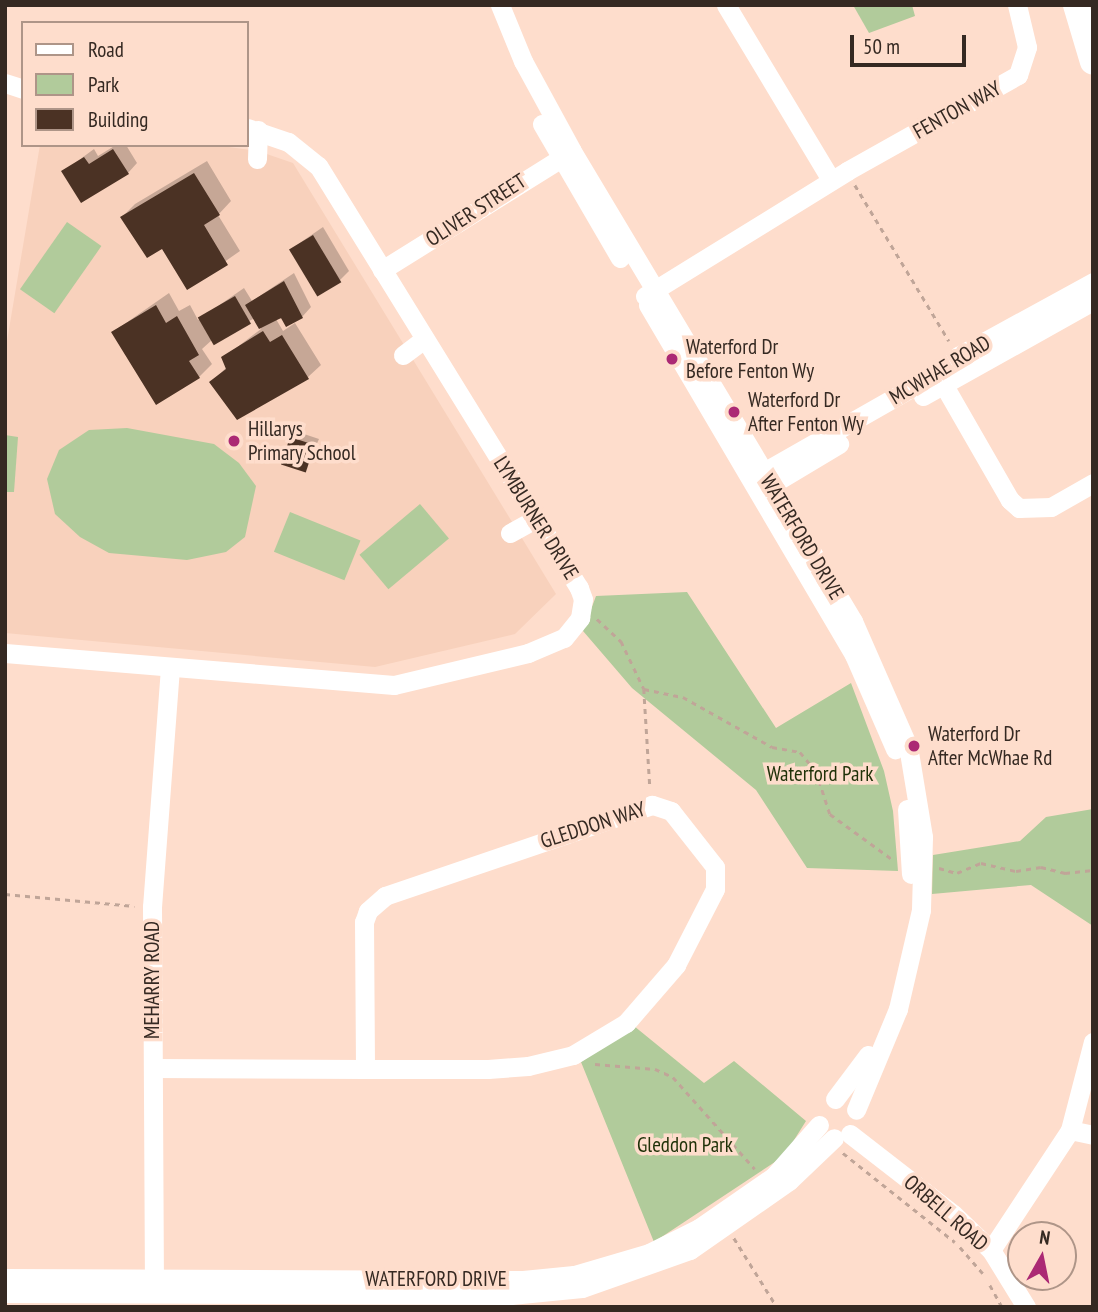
<!DOCTYPE html>
<html>
<head>
<meta charset="utf-8">
<style>
  body { margin:0 }
  #map { position:relative; width:1098px; height:1312px; overflow:hidden; background:#feddcc; font-family:"PT Sans Narrow",sans-serif }
  div>[style] { position:absolute }
  .built>* { inset:0; background:#f8d1bc }
  .green>* { inset:0; background:#b1cb9b; transform-origin:0 0 }
  .shadow>* { inset:0; background:#0003 }
  .building>* { inset:0; background:#4b3224; transform-origin:0 0 }
  .path>* { height:2.5px; margin-top:-1.25px; transform-origin:0; background:repeating-linear-gradient(90deg,#c0a598 0 5px,transparent 0 10px) }
  .minor>* { height:19px; margin:-9.5px; padding:0 9.5px; transform-origin:9.5px; border-radius:9.5px; background:#fff }
  .highway>* { height:26px; margin:-13px; padding:0 13px; transform-origin:13px; border-radius:13px; background:#fff }
  .dots>* { width:19px; height:19px; translate:-50% -50%; box-sizing:border-box; border:4px solid #feddcc; border-radius:50% }
  span { translate:-50% -50%; white-space:nowrap; text-align:center; line-height:1.15; -webkit-text-stroke:7px #feddcc; paint-order:stroke }
  .street-label { font-size:21px; color:#352922 }
  .poi-label { font-size:21px; color:#352922 }
  .left { translate:0 -50%; text-align:left }
  .park-label { font-size:21px; color:#1f3108 }
  .frame { position:absolute; inset:0; border:7px solid #352922; pointer-events:none }
  .legend { position:absolute; left:21px; top:21px; width:228px; height:126px; box-sizing:border-box; background:#feddcc; border:2px solid #ae9588; margin:0; padding:9px 12px; list-style:none; font-size:21px; color:#352922 }
  .legend li { display:flex; align-items:center; gap:14px; height:35px }
  .legend b { width:35px; border:2px solid #ae9588 }
  .north { position:absolute; left:1007px; top:1221px; width:70px; height:70px; box-sizing:border-box; background:#feddcc; border:2px solid #ae9588; border-radius:50%; rotate:9deg; font-size:19px; font-weight:700; line-height:28px; text-align:center; color:#352922 }
  .north::after { content:''; display:block; margin:auto; width:24px; height:32px; background:#ab2974; clip-path:polygon(50% 0,100% 100%,50% 72%,0 100%) }
  .scale { position:absolute; left:850px; top:35px; width:116px; height:32px; box-sizing:border-box; border:4px solid #352922; border-top:0; padding-left:9px; font-size:21px; line-height:24px; white-space:nowrap; color:#352922; -webkit-text-stroke:5px #feddcc; paint-order:stroke }
</style>
</head>
<body>
<div id="map">
  <div class="built">
    <i style="clip-path:polygon(40px 145px,214px 145px,258px 151px,293px 163px,556px 594px,515px 634px,375px 667px,5px 633px,5px 353px)"></i>
  </div>
  <div class="green">
    <i style="clip-path:polygon(853px 5px,912px 5px,915px 16px,869px 33px)"></i>
    <i style="left:67px;top:222px;width:42px;height:82px;rotate:35deg"></i>
    <i style="clip-path:polygon(127px 428px,214px 444px,239px 463px,256px 486px,245px 537px,226px 552px,187px 560px,109px 553px,80px 537px,55px 514px,47px 479px,59px 450px,89px 430px)"></i>
    <i style="clip-path:polygon(5px 435px,18px 437px,14px 492px,5px 492px)"></i>
    <i style="left:420px;top:504px;width:45px;height:79px;rotate:50deg"></i>
    <i style="left:290px;top:512px;width:76px;height:43px;rotate:22deg"></i>
    <i style="clip-path:polygon(687px 592px,776px 728px,851px 683px,884px 771px,893px 811px,898px 871px,807px 868px,756px 790px,632px 688px,583px 631px,596px 596px)"></i>
    <i style="clip-path:polygon(1093px 809px,1093px 926px,1031px 885px,932px 894px,933px 855px,1020px 841px,1046px 817px)"></i>
    <i style="clip-path:polygon(634px 1026px,704px 1083px,734px 1061px,806px 1121px,784px 1156px,654px 1242px,581px 1062px)"></i>
  </div>
  <div class="shadow">
    <i style="clip-path:polygon(116px 145px,126px 145px,137px 163px,128px 173px,64px 171px,94px 149px,98px 156px)"></i>
    <i style="clip-path:polygon(207px 161px,231px 201px,218px 215px,240px 251px,187px 288px,163px 246px,122px 217px,135px 204px)"></i>
    <i style="clip-path:polygon(323px 227px,349px 271px,340px 280px,291px 249px)"></i>
    <i style="clip-path:polygon(294px 273px,311px 307px,302px 317px,276px 319px,283px 331px,295px 323px,321px 365px,308px 377px,211px 382px,227px 367px,223px 358px,261px 329px,255px 318px,213px 339px,202px 349px,212px 364px,199px 377px,113px 332px,169px 293px,179px 311px,190px 305px,198px 320px,244px 288px,252px 301px)"></i>
    <i style="clip-path:polygon(298px 432px,319px 439px,304px 472px,292px 438px)"></i>
  </div>
  <div class="building">
    <i style="clip-path:polygon(113px 149px,129px 174px,81px 203px,61px 171px,84px 157px,89px 164px)"></i>
    <i style="clip-path:polygon(194px 173px,220px 215px,204px 225px,228px 265px,187px 290px,162px 249px,147px 258px,120px 217px)"></i>
    <i style="left:313px;top:235px;width:55px;height:28px;rotate:59deg"></i>
    <i style="clip-path:polygon(284px 281px,303px 318px,286px 327px,281px 318px,259px 329px,245px 305px)"></i>
    <i style="left:235px;top:296px;width:32px;height:43px;rotate:60deg"></i>
    <i style="clip-path:polygon(156px 305px,166px 323px,177px 316px,199px 355px,189px 361px,200px 378px,156px 405px,111px 332px)"></i>
    <i style="clip-path:polygon(263px 331px,270px 342px,282px 335px,309px 379px,237px 420px,209px 382px,226px 369px,221px 357px)"></i>
    <i style="left:290px;top:437px;width:26px;height:29px;rotate:18deg"></i>
  </div>
  <div class="path">
    <i style="left:855px;top:185px;width:182px;rotate:58.9deg"></i>
    <i style="left:597px;top:619px;width:33px;rotate:43deg"></i>
    <i style="left:621px;top:641px;width:53px;rotate:64.4deg"></i>
    <i style="left:644px;top:689px;width:40px;rotate:12deg"></i>
    <i style="left:683px;top:697px;width:102px;rotate:29.3deg"></i>
    <i style="left:772px;top:747px;width:28px;rotate:10deg"></i>
    <i style="left:800px;top:752px;width:25px;rotate:50deg"></i>
    <i style="left:816px;top:771px;width:45px;rotate:72deg"></i>
    <i style="left:830px;top:814px;width:77px;rotate:36deg"></i>
    <i style="left:644px;top:689px;width:98px;rotate:86.5deg"></i>
    <i style="left:939px;top:868px;width:19px;rotate:16deg"></i>
    <i style="left:957px;top:873px;width:26px;rotate:-23deg"></i>
    <i style="left:981px;top:863px;width:36px;rotate:13deg"></i>
    <i style="left:1016px;top:871px;width:25px;rotate:-9deg"></i>
    <i style="left:1041px;top:867px;width:25px;rotate:14deg"></i>
    <i style="left:1065px;top:873px;width:28px;rotate:-6deg"></i>
    <i style="left:5px;top:894px;width:130px;rotate:5.3deg"></i>
    <i style="left:595px;top:1064px;width:60px;rotate:4.8deg"></i>
    <i style="left:655px;top:1069px;width:20px;rotate:24deg"></i>
    <i style="left:673px;top:1077px;width:123px;rotate:48.3deg"></i>
    <i style="left:843px;top:1153px;width:143px;rotate:38.5deg"></i>
    <i style="left:734px;top:1238px;width:81px;rotate:58.1deg"></i>
    <i style="left:960px;top:1247px;width:35px;rotate:49deg"></i>
    <i style="left:990px;top:1285px;width:25px;rotate:61deg"></i>
  </div>
  <div class="minor">
    <i style="left:500px;top:5px;width:61px;rotate:67.7deg"></i>
    <i style="left:523px;top:61px;width:102px;rotate:61.4deg"></i>
    <i style="left:572px;top:151px;width:548px;rotate:59.13deg"></i>
    <i style="left:853px;top:621px;width:137px;rotate:66.3deg"></i>
    <i style="left:908px;top:746px;width:92px;rotate:80.6deg"></i>
    <i style="left:923px;top:837px;width:73px;rotate:91.6deg"></i>
    <i style="left:921px;top:910px;width:102px;rotate:103.1deg"></i>
    <i style="left:898px;top:1009px;width:109px;rotate:112.6deg"></i>
    <i style="left:726px;top:5px;width:204px;rotate:59deg"></i>
    <i style="left:5px;top:83px;width:19px;rotate:18deg"></i>
    <i style="left:542px;top:124px;width:155px;rotate:59.8deg"></i>
    <i style="left:257px;top:159px;width:29px;rotate:-88deg"></i>
    <i style="left:382px;top:270px;width:223px;rotate:-32deg"></i>
    <i style="left:645px;top:296px;width:238px;rotate:-31.7deg"></i>
    <i style="left:847px;top:171px;width:196px;rotate:-29.3deg"></i>
    <i style="left:1018px;top:75px;width:29px;rotate:-72deg"></i>
    <i style="left:1027px;top:47px;width:43px;rotate:-103.4deg"></i>
    <i style="left:648px;top:305px;width:406px;rotate:59.5deg"></i>
    <i style="left:854px;top:655px;width:103px;rotate:66.4deg"></i>
    <i style="left:403px;top:355px;width:26px;rotate:-37deg"></i>
    <i style="left:938px;top:375px;width:144px;rotate:60.1deg"></i>
    <i style="left:1010px;top:500px;width:12px;rotate:42deg"></i>
    <i style="left:1019px;top:508px;width:32px;rotate:-2deg"></i>
    <i style="left:1051px;top:507px;width:48px;rotate:-29.7deg"></i>
    <i style="left:923px;top:396px;width:195px;rotate:-29.2deg"></i>
    <i style="left:755px;top:477px;width:210px;rotate:-29.7deg"></i>
    <i style="left:937px;top:373px;width:27px;rotate:-39deg"></i>
    <i style="left:958px;top:356px;width:154px;rotate:-28.7deg"></i>
    <i style="left:762px;top:490px;width:90px;rotate:-30.9deg"></i>
    <i style="left:510px;top:533px;width:31px;rotate:-29deg"></i>
    <i style="left:5px;top:653px;width:390px;rotate:4.7deg"></i>
    <i style="left:394px;top:685px;width:138px;rotate:-13.4deg"></i>
    <i style="left:528px;top:653px;width:39px;rotate:-23deg"></i>
    <i style="left:564px;top:638px;width:26px;rotate:-51deg"></i>
    <i style="left:580px;top:618px;width:19px;rotate:-81deg"></i>
    <i style="left:583px;top:599px;width:12px;rotate:-110deg"></i>
    <i style="left:579px;top:588px;width:496px;rotate:-121.7deg"></i>
    <i style="left:318px;top:166px;width:38px;rotate:-141deg"></i>
    <i style="left:288px;top:142px;width:43px;rotate:-161.1deg"></i>
    <i style="left:907px;top:809px;width:65px;rotate:86.5deg"></i>
    <i style="left:153px;top:1068px;width:212px;rotate:0.3deg"></i>
    <i style="left:365px;top:1069px;width:123px"></i>
    <i style="left:488px;top:1069px;width:40px;rotate:-4.3deg"></i>
    <i style="left:528px;top:1066px;width:46px;rotate:-13.7deg"></i>
    <i style="left:573px;top:1055px;width:62px;rotate:-31.1deg"></i>
    <i style="left:626px;top:1023px;width:77px;rotate:-49.2deg"></i>
    <i style="left:676px;top:965px;width:85px;rotate:-62.8deg"></i>
    <i style="left:715px;top:889px;width:22px;rotate:-90deg"></i>
    <i style="left:715px;top:867px;width:71px;rotate:-128.2deg"></i>
    <i style="left:671px;top:811px;width:20px;rotate:-162deg"></i>
    <i style="left:652px;top:805px;width:282px;rotate:161.2deg"></i>
    <i style="left:385px;top:896px;width:23px;rotate:139deg"></i>
    <i style="left:368px;top:911px;width:12px;rotate:110deg"></i>
    <i style="left:364px;top:922px;width:147px;rotate:89.6deg"></i>
    <i style="left:835px;top:1099px;width:55px;rotate:-53.1deg"></i>
    <i style="left:1070px;top:1130px;width:24px;rotate:12deg"></i>
    <i style="left:850px;top:1134px;width:130px;rotate:37.8deg"></i>
    <i style="left:953px;top:1214px;width:52px;rotate:43.5deg"></i>
    <i style="left:991px;top:1250px;width:67px;rotate:58.4deg"></i>
    <i style="left:991px;top:1250px;width:144px;rotate:-56.6deg"></i>
    <i style="left:1070px;top:1130px;width:91px;rotate:-75.4deg"></i>
    <i style="left:5px;top:1278px;width:518px;rotate:0.22deg"></i>
    <i style="left:523px;top:1280px;width:51px;rotate:-5.6deg"></i>
    <i style="left:574px;top:1275px;width:78px;rotate:-16.3deg"></i>
    <i style="left:649px;top:1253px;width:56px;rotate:-26.6deg"></i>
    <i style="left:699px;top:1228px;width:91px;rotate:-34.7deg"></i>
    <i style="left:774px;top:1176px;width:68px;rotate:-48.6deg"></i>
    <i style="left:154px;top:1288px;width:381px;rotate:-90.3deg"></i>
    <i style="left:152px;top:907px;width:240px;rotate:-85.7deg"></i>
    <i style="left:5px;top:1293px;width:506px;rotate:0.23deg"></i>
    <i style="left:511px;top:1295px;width:71px;rotate:-5.6deg"></i>
    <i style="left:582px;top:1288px;width:114px;rotate:-19.4deg"></i>
    <i style="left:690px;top:1250px;width:121px;rotate:-34.9deg"></i>
    <i style="left:789px;top:1181px;width:62px;rotate:-43.7deg"></i>
  </div>
  <div class="highway">
    <i style="left:1076px;top:5px;width:59px;rotate:73.4deg"></i>
  </div>
  <div class="dots">
    <i style="left:672px;top:359px;background:#ab2974"></i>
    <i style="left:734px;top:412px;background:#ab2974"></i>
    <i style="left:234px;top:441px;background:#ab2974"></i>
    <i style="left:914px;top:746px;background:#ab2974"></i>
  </div>
  <div class="street-label">
    <span style="left:957px;top:110px;rotate:-29deg">FENTON WAY</span>
    <span style="left:476px;top:210px;rotate:-33deg">OLIVER STREET</span>
    <span style="left:940px;top:370px;rotate:-31deg">MCWHAE ROAD</span>
    <span style="left:536px;top:518px;rotate:58deg">LYMBURNER DRIVE</span>
    <span style="left:802px;top:537px;rotate:59deg">WATERFORD DRIVE</span>
    <span style="left:593px;top:825px;rotate:-18deg">GLEDDON WAY</span>
    <span style="left:152px;top:980px;rotate:-90deg">MEHARRY ROAD</span>
    <span style="left:946px;top:1213px;rotate:41deg">ORBELL ROAD</span>
    <span style="left:436px;top:1279px">WATERFORD DRIVE</span>
  </div>
  <div class="poi-label">
    <span class="left" style="left:686px;top:359px">Waterford Dr<br>Before Fenton Wy</span>
    <span class="left" style="left:748px;top:412px">Waterford Dr<br>After Fenton Wy</span>
    <span class="left" style="left:248px;top:441px">Hillarys<br>Primary School</span>
    <span class="left" style="left:928px;top:746px">Waterford Dr<br>After McWhae Rd</span>
  </div>
  <div class="park-label">
    <span style="left:820px;top:774px">Waterford Park</span>
    <span style="left:685px;top:1145px">Gleddon Park</span>
  </div>
  <div class="frame"></div>
  <ul class="legend">
  <li><b style="height:9px;background:#fff"></b>Road</li>
  <li><b style="height:19px;background:#b1cb9b"></b>Park</li>
  <li><b style="height:19px;background:#4b3224"></b>Building</li>
  </ul>
  <div class="north">N</div>
  <div class="scale">50 m</div>
</div>
</body>
</html>
